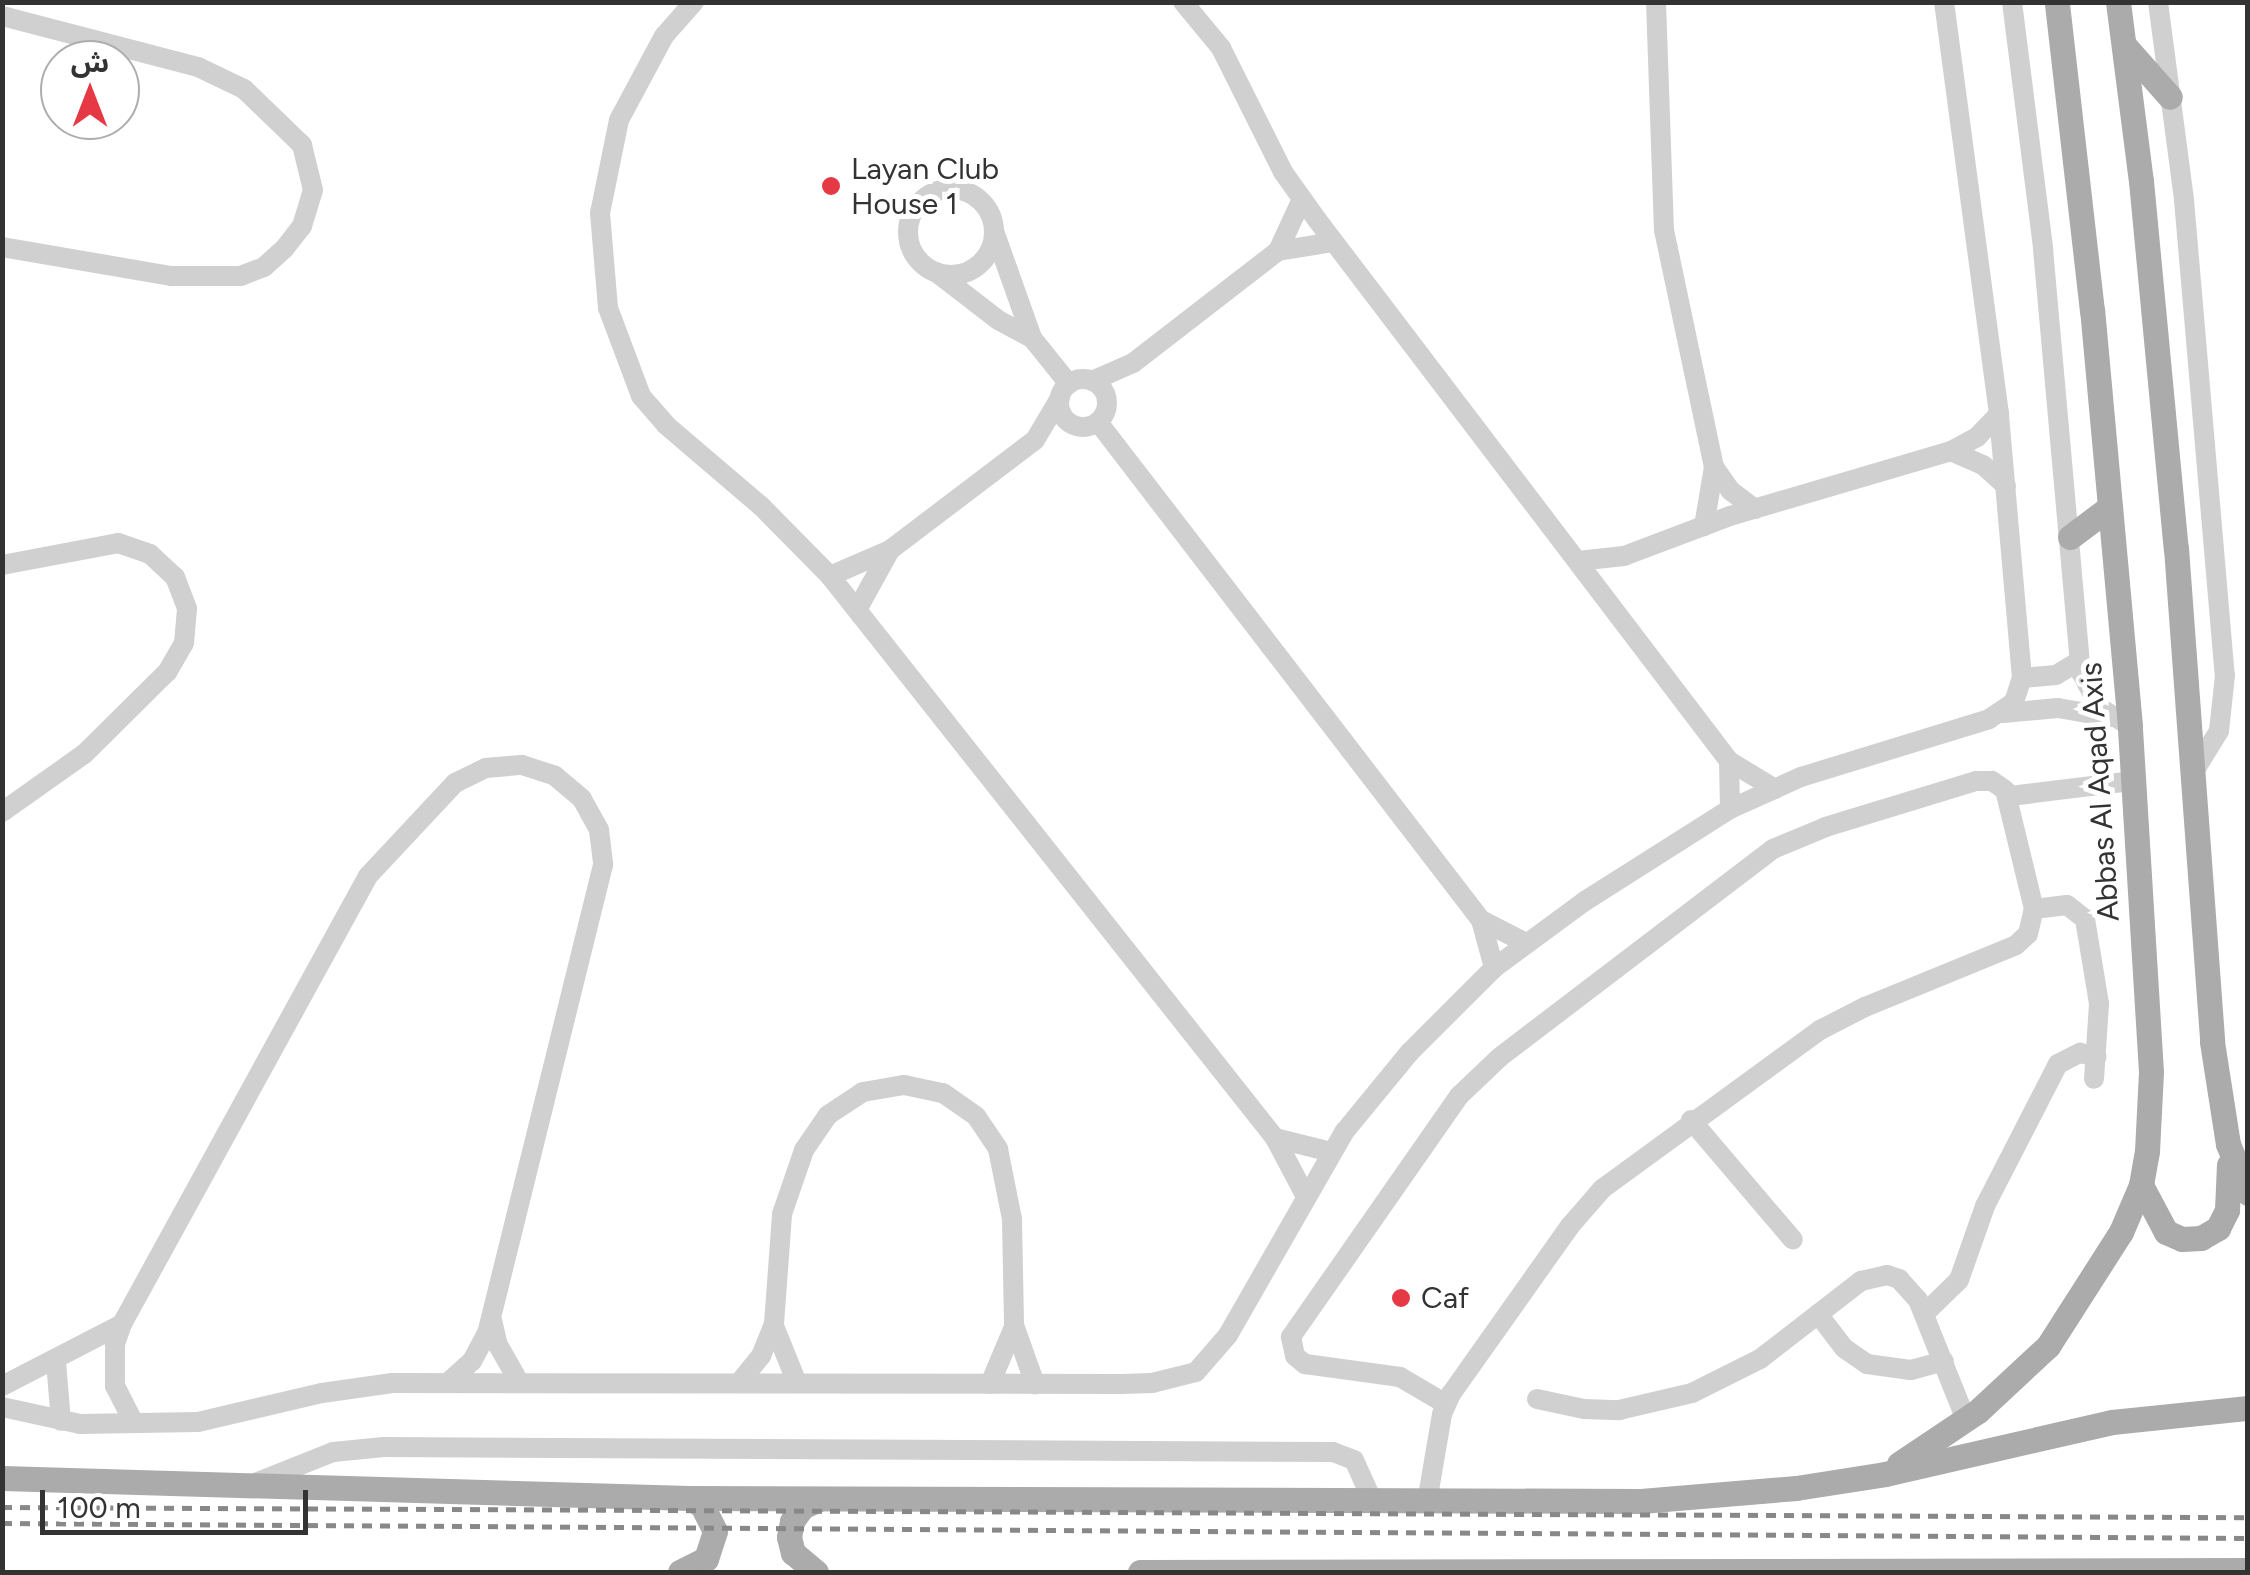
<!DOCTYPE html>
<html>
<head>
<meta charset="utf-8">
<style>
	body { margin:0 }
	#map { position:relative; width:2250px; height:1575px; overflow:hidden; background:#fff; font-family:Figtree,"Noto Sans Arabic",sans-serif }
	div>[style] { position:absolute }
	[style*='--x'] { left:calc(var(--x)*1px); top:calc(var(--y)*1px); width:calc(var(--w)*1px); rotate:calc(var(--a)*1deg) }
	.minor>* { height:20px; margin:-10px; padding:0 10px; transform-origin:10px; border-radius:10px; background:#d0d0d0 }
	.minor>.ring { margin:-10px; padding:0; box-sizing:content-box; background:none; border:20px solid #d0d0d0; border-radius:50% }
	.major>* { height:25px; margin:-12.5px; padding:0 12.5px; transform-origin:12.5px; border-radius:12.5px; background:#ababab }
	.rail>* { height:5px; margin-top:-2.5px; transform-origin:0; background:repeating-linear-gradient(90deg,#888 0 10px,transparent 0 18px) }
	.dots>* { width:28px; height:28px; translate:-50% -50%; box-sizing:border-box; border:5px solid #fff; border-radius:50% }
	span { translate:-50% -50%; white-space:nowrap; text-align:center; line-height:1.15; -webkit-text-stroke:10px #fff; paint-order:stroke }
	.poi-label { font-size:30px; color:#333 }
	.left { translate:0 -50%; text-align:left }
	.street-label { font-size:30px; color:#333 }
	.frame { position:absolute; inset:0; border:5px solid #333; pointer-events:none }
	.north { position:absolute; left:40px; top:40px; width:100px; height:100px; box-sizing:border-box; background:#fff; border:2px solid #adadad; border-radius:50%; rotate:0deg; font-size:28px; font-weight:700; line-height:40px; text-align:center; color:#333 }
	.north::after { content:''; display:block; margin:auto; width:35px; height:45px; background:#e63946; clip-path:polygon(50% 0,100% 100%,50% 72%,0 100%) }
	.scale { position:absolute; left:40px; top:1490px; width:268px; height:45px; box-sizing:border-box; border:5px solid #333; border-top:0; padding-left:12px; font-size:30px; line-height:35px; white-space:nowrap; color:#333; -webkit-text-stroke:8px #fff; paint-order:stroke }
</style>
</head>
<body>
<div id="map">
	<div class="minor">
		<i style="--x:694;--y:2;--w:45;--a:131.4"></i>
		<i style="--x:664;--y:36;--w:95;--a:118.2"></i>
		<i style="--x:619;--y:120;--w:95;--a:101.5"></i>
		<i style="--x:600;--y:213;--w:95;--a:85.2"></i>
		<i style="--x:608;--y:308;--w:94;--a:69.4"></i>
		<i style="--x:641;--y:396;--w:38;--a:49"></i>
		<i style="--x:666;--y:425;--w:125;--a:40.5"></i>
		<i style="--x:761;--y:506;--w:98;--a:45.4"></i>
		<i style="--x:830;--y:576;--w:717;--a:51.63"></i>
		<i style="--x:1275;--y:1138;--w:64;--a:62.2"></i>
		<i style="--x:1183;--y:2;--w:60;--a:50.4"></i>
		<i style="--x:1221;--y:48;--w:139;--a:63.4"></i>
		<i style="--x:1283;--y:172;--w:60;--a:54.5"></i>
		<i style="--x:1318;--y:221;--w:679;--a:52.72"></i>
		<i style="--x:1729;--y:761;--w:54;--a:31.3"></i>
		<i style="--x:1656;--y:2;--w:228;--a:88"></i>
		<i style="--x:1664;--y:230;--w:242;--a:78.1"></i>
		<i style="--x:1714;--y:467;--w:60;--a:99.6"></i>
		<i style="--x:2012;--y:2;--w:249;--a:82.8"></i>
		<i style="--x:2043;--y:249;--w:425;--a:84.9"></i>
		<i style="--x:2081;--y:672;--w:41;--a:62.2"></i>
		<i style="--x:2100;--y:708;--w:35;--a:31"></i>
		<i style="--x:2158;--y:2;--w:200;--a:82.5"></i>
		<i style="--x:2184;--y:200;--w:477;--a:85.1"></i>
		<i style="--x:2225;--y:675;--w:56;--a:96.1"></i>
		<i style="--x:2219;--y:731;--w:49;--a:121.8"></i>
		<i style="--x:2;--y:16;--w:203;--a:14.6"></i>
		<i style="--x:198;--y:67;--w:51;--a:25.6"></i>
		<i style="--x:244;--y:89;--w:81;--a:44"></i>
		<i style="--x:302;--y:145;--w:46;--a:76.3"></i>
		<i style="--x:313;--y:190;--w:38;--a:107"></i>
		<i style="--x:302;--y:226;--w:28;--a:128"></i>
		<i style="--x:285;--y:248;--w:28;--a:138"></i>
		<i style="--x:264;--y:267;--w:25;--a:159"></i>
		<i style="--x:241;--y:276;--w:70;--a:180"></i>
		<i style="--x:171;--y:276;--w:171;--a:-170.3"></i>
		<i class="ring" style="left:908px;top:189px;width:66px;height:66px"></i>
		<i style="--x:994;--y:231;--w:114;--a:70.4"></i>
		<i style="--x:1278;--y:251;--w:56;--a:-9.3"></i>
		<i style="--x:936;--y:272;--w:78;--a:37.7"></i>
		<i style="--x:998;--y:320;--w:38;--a:28"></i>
		<i style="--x:1032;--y:338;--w:59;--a:51.2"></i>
		<i class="ring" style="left:1059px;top:379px;width:28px;height:28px"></i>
		<i style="--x:1092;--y:381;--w:45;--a:-23.7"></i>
		<i style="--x:1133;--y:363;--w:183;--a:-37.7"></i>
		<i style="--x:1278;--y:251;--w:57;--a:-65.2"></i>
		<i style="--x:1098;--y:422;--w:628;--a:52.44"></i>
		<i style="--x:1481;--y:920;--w:50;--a:74.8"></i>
		<i style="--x:1951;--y:451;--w:35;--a:24"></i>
		<i style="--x:1983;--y:465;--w:31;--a:42"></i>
		<i style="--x:1714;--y:467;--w:29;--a:55"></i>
		<i style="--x:1731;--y:491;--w:30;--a:37"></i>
		<i style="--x:1578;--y:561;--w:46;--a:-6.2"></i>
		<i style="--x:1624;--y:556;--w:113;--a:-20.7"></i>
		<i style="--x:1730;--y:516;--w:230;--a:-16.4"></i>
		<i style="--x:1951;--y:451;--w:30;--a:-28"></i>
		<i style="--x:1977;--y:437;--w:32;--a:-46"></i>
		<i style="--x:2;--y:565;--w:118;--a:-10.7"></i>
		<i style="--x:118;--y:543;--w:34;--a:19"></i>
		<i style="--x:150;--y:554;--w:34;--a:43"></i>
		<i style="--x:175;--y:577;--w:34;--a:69"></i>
		<i style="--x:187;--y:609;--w:34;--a:95"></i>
		<i style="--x:184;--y:643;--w:34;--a:120"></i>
		<i style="--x:167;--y:672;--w:117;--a:135.3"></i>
		<i style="--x:84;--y:754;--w:100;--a:144.7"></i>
		<i style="--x:830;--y:576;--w:65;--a:-23.4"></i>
		<i style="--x:890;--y:550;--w:182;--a:-37.2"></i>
		<i style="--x:1035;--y:440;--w:49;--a:-59.2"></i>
		<i style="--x:857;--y:610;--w:68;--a:-61.2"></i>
		<i style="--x:2022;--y:678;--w:34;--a:-5"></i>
		<i style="--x:2056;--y:675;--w:27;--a:-31"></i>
		<i style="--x:2003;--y:713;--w:55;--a:-5.2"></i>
		<i style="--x:2058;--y:708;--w:53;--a:9.8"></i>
		<i style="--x:1729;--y:761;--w:48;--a:88.8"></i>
		<i style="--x:2010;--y:796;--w:124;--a:-7"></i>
		<i style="--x:2034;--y:909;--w:33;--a:-7"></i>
		<i style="--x:2067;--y:905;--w:23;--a:38"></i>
		<i style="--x:2085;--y:919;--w:86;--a:80.6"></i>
		<i style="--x:2099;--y:1004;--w:75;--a:93.8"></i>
		<i style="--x:1481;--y:920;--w:51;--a:27.1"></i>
		<i style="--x:1691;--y:1120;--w:157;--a:49.6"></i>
		<i style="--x:1275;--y:1138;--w:58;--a:14"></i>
		<i style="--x:1925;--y:1313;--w:47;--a:-44.1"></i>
		<i style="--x:1959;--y:1280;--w:78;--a:-70.6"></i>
		<i style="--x:1985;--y:1206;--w:160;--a:-62.8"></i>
		<i style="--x:2058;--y:1064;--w:25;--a:-27"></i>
		<i style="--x:2080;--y:1053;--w:17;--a:13"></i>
		<i style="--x:1818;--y:1314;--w:43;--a:52.6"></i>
		<i style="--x:1844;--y:1348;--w:28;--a:35"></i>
		<i style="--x:1867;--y:1364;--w:44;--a:7.8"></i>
		<i style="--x:1911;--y:1370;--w:34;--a:-15"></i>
		<i style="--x:492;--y:1320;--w:26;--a:77"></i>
		<i style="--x:498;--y:1345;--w:43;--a:60.4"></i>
		<i style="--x:774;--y:1326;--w:61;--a:68"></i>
		<i style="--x:56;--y:1362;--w:59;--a:85.2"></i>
		<i style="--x:739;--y:1383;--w:35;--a:-51"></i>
		<i style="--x:761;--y:1356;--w:35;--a:-68"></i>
		<i style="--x:774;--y:1324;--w:110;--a:-85.8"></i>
		<i style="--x:782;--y:1214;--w:68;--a:-71"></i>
		<i style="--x:804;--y:1150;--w:42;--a:-55.6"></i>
		<i style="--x:828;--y:1115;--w:42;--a:-33.3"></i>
		<i style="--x:863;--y:1092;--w:42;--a:-9.7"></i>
		<i style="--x:904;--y:1085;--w:40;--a:12"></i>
		<i style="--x:943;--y:1093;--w:40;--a:34.9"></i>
		<i style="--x:976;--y:1116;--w:40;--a:56"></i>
		<i style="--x:998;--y:1149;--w:71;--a:78.7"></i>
		<i style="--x:1012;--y:1219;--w:106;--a:88.9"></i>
		<i style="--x:1014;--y:1325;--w:63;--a:70.4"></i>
		<i style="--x:990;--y:1384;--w:62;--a:-67.2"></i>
		<i style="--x:2;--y:1386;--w:135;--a:-27.3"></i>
		<i style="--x:1537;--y:1399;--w:48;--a:12"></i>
		<i style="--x:1584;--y:1409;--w:35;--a:2"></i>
		<i style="--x:1619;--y:1410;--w:75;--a:-13.1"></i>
		<i style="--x:1692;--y:1393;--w:76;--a:-26.6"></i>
		<i style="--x:1760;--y:1359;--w:128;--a:-37.7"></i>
		<i style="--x:1861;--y:1281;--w:27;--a:-13"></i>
		<i style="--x:1887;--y:1275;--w:13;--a:18"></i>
		<i style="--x:1899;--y:1279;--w:28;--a:48"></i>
		<i style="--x:1918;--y:1300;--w:129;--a:68.2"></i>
		<i style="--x:2;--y:1407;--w:80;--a:12.3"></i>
		<i style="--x:80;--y:1424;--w:118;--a:-1"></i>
		<i style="--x:198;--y:1422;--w:127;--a:-13.2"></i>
		<i style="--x:322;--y:1393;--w:71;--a:-8.1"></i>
		<i style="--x:392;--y:1383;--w:730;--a:0.08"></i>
		<i style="--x:1122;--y:1384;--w:30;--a:-2"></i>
		<i style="--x:1152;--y:1383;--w:45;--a:-14"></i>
		<i style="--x:1196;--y:1372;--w:49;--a:-49.1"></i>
		<i style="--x:1228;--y:1335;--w:235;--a:-60.2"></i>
		<i style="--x:1345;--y:1131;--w:102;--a:-50.6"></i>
		<i style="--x:1410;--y:1052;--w:119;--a:-45"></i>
		<i style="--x:1494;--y:968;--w:113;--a:-36.4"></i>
		<i style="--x:1585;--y:901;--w:172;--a:-32.4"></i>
		<i style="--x:1730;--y:809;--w:78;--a:-24.3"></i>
		<i style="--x:1801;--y:777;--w:197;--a:-17.1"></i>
		<i style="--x:1989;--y:719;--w:30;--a:-34"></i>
		<i style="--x:2014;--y:702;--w:25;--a:-72"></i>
		<i style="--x:2022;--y:678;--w:265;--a:-95"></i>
		<i style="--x:1999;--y:414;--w:416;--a:-97.6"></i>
		<i style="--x:134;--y:1423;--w:42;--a:-117.2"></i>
		<i style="--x:115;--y:1386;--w:42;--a:-90"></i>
		<i style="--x:115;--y:1344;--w:21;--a:-71"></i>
		<i style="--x:122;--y:1324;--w:511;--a:-61.23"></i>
		<i style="--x:368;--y:876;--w:127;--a:-46.9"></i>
		<i style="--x:455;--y:783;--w:34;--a:-26"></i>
		<i style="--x:486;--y:768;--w:36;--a:-5"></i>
		<i style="--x:522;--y:765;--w:35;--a:18"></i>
		<i style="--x:555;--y:776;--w:35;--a:40"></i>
		<i style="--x:582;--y:799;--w:35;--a:61"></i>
		<i style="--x:599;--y:830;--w:35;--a:83"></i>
		<i style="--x:603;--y:865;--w:482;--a:103.9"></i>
		<i style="--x:487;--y:1333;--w:32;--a:118"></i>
		<i style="--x:472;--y:1361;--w:31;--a:138"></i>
		<i style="--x:255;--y:1483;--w:84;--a:-21.7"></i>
		<i style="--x:333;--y:1452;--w:51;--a:-5.6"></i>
		<i style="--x:384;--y:1447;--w:949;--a:0.3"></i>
		<i style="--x:1333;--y:1452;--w:22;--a:21"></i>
		<i style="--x:1354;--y:1460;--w:46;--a:65.7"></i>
		<i style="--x:1427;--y:1502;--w:89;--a:-80.3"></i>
		<i style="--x:1442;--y:1414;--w:22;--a:-66"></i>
		<i style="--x:1451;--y:1394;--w:206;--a:-54.7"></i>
		<i style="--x:1570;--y:1226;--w:49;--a:-49.1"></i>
		<i style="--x:1602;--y:1189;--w:270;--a:-36.1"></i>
		<i style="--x:1820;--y:1030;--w:51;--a:-27.1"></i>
		<i style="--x:1865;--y:1007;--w:163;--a:-22.3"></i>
		<i style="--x:2016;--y:945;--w:16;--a:-43"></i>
		<i style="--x:2028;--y:934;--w:26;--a:-77"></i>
		<i style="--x:2034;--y:909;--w:122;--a:-103.7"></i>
		<i style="--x:2005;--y:790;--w:16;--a:-145"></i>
		<i style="--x:1992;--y:781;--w:16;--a:180"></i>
		<i style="--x:1976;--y:781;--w:157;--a:163"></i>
		<i style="--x:1826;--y:827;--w:57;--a:157.5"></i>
		<i style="--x:1773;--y:849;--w:343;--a:142.7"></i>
		<i style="--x:1500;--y:1057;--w:57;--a:136.4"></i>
		<i style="--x:1459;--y:1096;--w:294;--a:124.9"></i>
		<i style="--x:1291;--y:1337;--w:19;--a:78"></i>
		<i style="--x:1295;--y:1356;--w:13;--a:39"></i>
		<i style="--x:1305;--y:1364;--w:96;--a:7.8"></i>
		<i style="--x:1400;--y:1377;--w:53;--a:30.4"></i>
	</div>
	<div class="major">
		<i style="--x:2118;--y:2;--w:180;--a:82.7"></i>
		<i style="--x:2141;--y:181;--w:369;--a:84.6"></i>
		<i style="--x:2176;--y:548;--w:495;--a:85.8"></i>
		<i style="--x:2212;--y:1042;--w:103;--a:81.1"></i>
		<i style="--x:2228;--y:1144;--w:53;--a:67.8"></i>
		<i style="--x:2124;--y:45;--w:69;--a:48.5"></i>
		<i style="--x:2070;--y:537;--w:50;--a:-36.9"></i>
		<i style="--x:2141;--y:1185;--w:53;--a:62"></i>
		<i style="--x:2166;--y:1232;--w:17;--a:24"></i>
		<i style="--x:2182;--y:1239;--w:19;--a:-3"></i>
		<i style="--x:2201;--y:1238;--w:20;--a:-30"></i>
		<i style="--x:2218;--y:1228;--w:20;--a:-63"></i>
		<i style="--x:2227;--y:1210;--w:45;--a:-87.5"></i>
		<i style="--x:1899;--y:1464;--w:95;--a:-33.9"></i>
		<i style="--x:1978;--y:1411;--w:96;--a:-42.9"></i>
		<i style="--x:2048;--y:1346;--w:135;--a:-57.4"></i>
		<i style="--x:2121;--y:1232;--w:51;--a:-66.9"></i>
		<i style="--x:2141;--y:1185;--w:35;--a:-80"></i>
		<i style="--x:2147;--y:1151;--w:79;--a:-87.1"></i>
		<i style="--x:2151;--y:1072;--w:347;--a:-93.5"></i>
		<i style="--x:2130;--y:726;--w:417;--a:-95.2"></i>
		<i style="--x:2092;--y:311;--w:311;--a:-96.5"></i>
		<i style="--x:2;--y:1478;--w:687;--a:1.67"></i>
		<i style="--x:689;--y:1498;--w:952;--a:0.18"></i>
		<i style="--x:1641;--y:1501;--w:156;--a:-4.8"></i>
		<i style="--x:1796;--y:1488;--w:90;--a:-8.9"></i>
		<i style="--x:1885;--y:1474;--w:233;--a:-12.9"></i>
		<i style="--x:2112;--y:1422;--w:137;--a:-5.9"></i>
		<i style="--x:680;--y:1572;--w:29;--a:-27"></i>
		<i style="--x:706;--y:1559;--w:29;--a:-72"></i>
		<i style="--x:715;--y:1531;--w:29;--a:-117"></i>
		<i style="--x:702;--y:1505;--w:15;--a:-152"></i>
		<i style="--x:816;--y:1572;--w:30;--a:-140"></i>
		<i style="--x:793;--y:1553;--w:16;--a:-104"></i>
		<i style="--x:789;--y:1537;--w:16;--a:-79"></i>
		<i style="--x:792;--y:1521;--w:17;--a:-54"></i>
		<i style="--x:802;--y:1507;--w:17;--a:-25"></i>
		<i style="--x:1140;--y:1572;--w:1108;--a:-0.1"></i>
	</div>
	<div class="rail">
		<i style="--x:2;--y:1507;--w:2246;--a:0.26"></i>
		<i style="--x:2;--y:1523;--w:2246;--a:0.38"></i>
	</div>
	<div class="dots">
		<i style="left:831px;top:186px;background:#e63946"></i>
		<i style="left:1401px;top:1298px;background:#e63946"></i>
	</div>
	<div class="poi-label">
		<span class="left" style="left:851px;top:186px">Layan Club<br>House 1</span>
		<span class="left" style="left:1421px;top:1298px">Caf</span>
	</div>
	<div class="street-label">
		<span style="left:2100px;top:792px;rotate:-94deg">Abbas Al Aqad Axis</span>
	</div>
	<div class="frame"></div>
	<div class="north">ش</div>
	<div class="scale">100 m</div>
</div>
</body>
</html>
